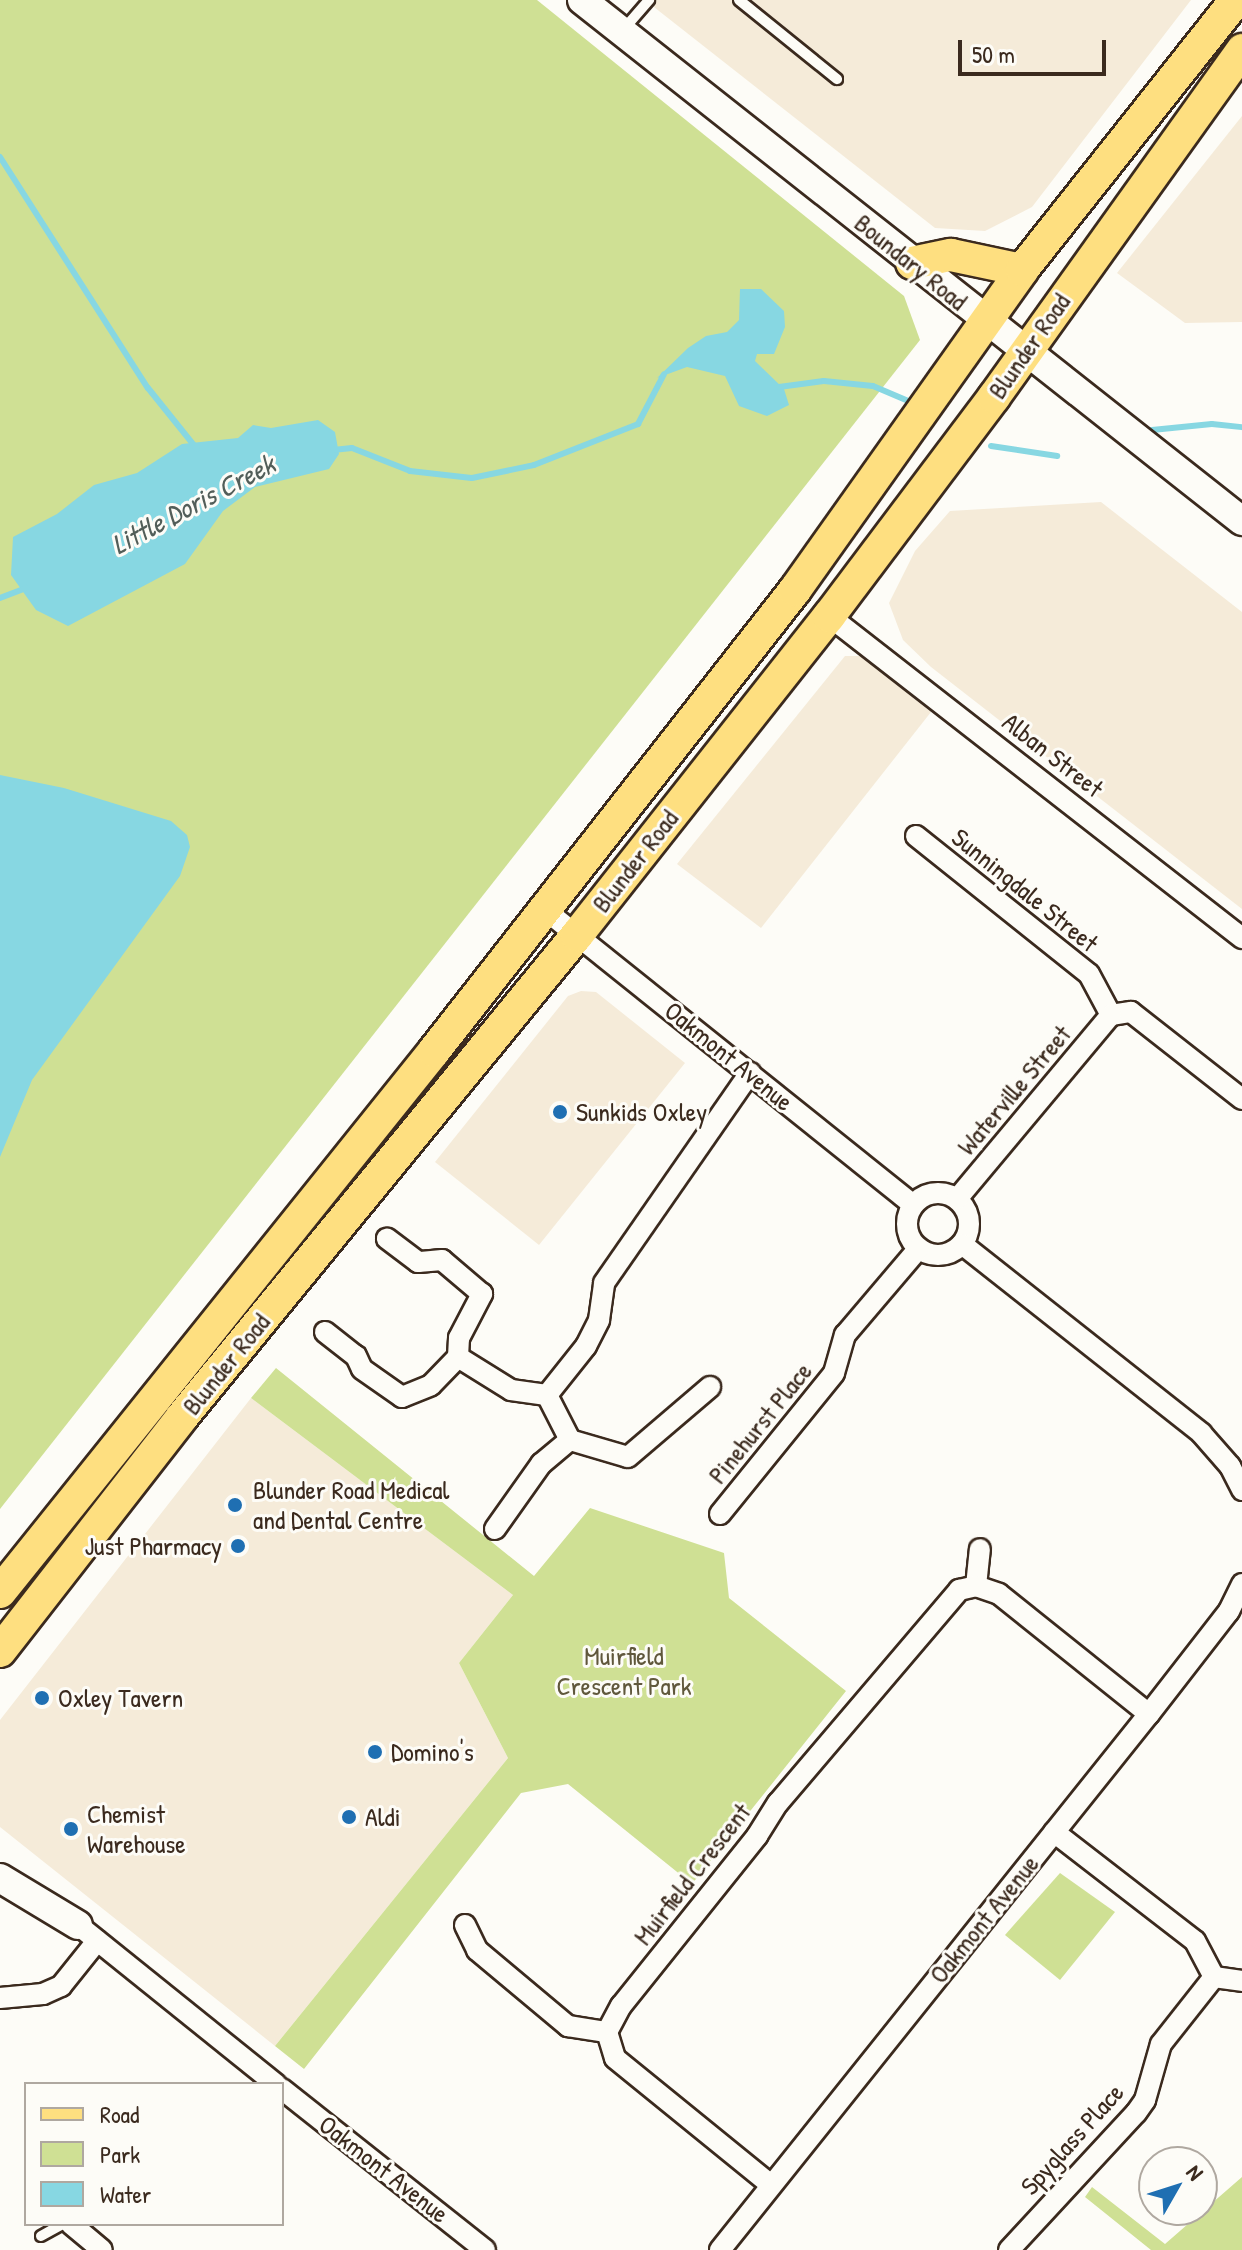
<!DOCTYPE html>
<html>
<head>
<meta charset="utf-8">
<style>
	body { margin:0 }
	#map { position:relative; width:1242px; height:2250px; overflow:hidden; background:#fdfcf7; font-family:"Patrick Hand",sans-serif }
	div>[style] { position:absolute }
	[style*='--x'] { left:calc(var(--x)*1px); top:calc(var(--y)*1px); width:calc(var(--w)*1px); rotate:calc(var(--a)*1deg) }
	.built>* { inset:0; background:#f5ebd9 }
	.green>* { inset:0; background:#cfe094 }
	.water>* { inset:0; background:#87d7e2 }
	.stream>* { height:6px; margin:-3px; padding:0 3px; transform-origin:3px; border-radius:3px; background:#87d7e2 }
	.roads { filter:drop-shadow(2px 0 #3b2a1e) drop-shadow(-2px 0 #3b2a1e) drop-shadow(0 2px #3b2a1e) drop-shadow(0 -2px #3b2a1e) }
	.lane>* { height:10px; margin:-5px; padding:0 5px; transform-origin:5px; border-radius:5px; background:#fdfcf7 }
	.street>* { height:20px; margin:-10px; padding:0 10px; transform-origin:10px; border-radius:10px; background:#fdfcf7 }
	.street>.ring { margin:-10px; padding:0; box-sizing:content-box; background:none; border:20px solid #fdfcf7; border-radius:50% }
	.secondary>* { height:28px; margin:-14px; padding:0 14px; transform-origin:14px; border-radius:14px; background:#fdfcf7 }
	.primary>* { height:32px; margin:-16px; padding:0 16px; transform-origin:16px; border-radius:16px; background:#fedf80 }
	.dots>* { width:22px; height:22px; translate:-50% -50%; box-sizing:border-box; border:4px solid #fdfcf7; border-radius:50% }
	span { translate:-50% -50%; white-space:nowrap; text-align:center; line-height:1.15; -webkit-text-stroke:6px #fdfcf7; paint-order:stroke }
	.street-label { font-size:26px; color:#3b2a1e }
	.poi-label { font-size:26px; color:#3b2a1e }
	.left { translate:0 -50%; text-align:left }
	.right { translate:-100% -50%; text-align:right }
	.park-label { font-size:26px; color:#60583c }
	.water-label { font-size:28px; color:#525e59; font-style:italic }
	.legend { position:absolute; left:24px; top:2082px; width:260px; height:144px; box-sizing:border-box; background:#fdfcf7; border:2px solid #afa8a0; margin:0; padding:10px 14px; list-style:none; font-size:24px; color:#3b2a1e }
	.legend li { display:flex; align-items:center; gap:16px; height:40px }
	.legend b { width:40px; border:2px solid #afa8a0 }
	.north { position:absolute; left:1138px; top:2146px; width:80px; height:80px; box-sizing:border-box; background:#fdfcf7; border:2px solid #afa8a0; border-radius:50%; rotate:51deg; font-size:22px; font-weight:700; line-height:32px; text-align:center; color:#3b2a1e }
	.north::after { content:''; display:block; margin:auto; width:28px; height:36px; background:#1f6fb2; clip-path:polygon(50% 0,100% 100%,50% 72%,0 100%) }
	.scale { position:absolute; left:958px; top:40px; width:148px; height:36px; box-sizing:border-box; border:4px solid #3b2a1e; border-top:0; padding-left:10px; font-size:24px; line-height:28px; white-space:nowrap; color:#3b2a1e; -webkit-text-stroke:6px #fdfcf7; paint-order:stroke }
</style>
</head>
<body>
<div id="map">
	<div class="built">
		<i style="clip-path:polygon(645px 0,1191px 0,1032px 207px,985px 231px,935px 228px)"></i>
		<i style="clip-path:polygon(1242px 116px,1242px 322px,1185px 323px,1117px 273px)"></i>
		<i style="clip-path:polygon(1101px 502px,1242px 612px,1242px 909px,931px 667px,903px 640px,889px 603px,915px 551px,950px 511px)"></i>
		<i style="clip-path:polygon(845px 656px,861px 656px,931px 712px,761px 928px,677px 864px)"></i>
		<i style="clip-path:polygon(581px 991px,596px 992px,685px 1063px,539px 1245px,435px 1162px,568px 996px)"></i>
		<i style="clip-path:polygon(251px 1398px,513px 1595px,459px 1663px,508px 1758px,275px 2046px,0 1827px,0 1720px)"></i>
	</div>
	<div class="green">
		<i style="clip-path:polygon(0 0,537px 0,904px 296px,920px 340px,0 1509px)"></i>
		<i style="clip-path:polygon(276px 1368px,534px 1576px,590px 1508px,724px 1553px,729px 1598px,846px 1691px,692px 1884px,568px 1784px,521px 1793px,304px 2069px,275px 2046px,508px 1758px,459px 1663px,513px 1595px,251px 1398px)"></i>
		<i style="clip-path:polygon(1060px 1873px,1115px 1912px,1060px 1980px,1005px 1935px)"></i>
		<i style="clip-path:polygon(1242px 2177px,1242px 2250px,1151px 2250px,1085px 2197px,1092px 2187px,1165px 2244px)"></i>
	</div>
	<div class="water">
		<i style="clip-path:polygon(740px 289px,761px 289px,784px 311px,785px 327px,774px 354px,757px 354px,755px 361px,784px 389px,789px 405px,767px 416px,739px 406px,725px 376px,687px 367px,657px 378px,688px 348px,706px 336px,727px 332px,739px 320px)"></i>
		<i style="clip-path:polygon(318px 420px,335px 432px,339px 454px,329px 469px,255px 487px,223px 511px,185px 564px,68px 626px,36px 610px,11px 575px,13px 537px,57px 514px,94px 485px,137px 473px,182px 444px,238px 438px,253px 425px,271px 428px)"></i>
		<i style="clip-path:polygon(0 775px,64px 788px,171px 821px,187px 835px,190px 847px,180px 876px,32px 1080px,0 1157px)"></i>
	</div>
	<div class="stream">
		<i style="--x:0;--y:157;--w:274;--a:57.4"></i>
		<i style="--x:148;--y:388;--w:78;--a:51.2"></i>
		<i style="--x:779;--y:387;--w:45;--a:-7.6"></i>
		<i style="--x:824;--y:381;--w:49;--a:5.8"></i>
		<i style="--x:873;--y:386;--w:39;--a:23"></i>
		<i style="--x:1152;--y:430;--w:60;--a:-5.7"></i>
		<i style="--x:1212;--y:424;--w:30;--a:6"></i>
		<i style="--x:991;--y:446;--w:67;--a:8.6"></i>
		<i style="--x:333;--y:450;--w:19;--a:-6"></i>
		<i style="--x:352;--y:448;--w:62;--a:21.6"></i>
		<i style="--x:410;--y:471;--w:62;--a:6.4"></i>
		<i style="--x:472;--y:478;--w:63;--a:-11.8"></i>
		<i style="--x:534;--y:465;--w:112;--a:-21.5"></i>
		<i style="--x:638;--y:424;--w:56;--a:-62.5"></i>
		<i style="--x:0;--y:598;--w:28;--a:-21"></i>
	</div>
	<div class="roads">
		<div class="lane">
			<i style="--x:739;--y:0;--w:126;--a:38.9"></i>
			<i style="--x:623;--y:30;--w:40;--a:-49"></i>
			<i style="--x:41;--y:2236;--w:25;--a:-29"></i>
		</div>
		<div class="street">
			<i style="--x:829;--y:616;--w:524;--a:37.94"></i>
			<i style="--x:916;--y:836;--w:221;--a:38.6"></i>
			<i style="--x:1089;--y:974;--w:47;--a:61.8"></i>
			<i style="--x:544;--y:909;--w:473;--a:38.7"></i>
			<i style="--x:1111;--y:1015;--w:20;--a:-9"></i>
			<i style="--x:1131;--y:1012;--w:141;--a:38.1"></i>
			<i class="ring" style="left:907px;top:1193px;width:42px;height:42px"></i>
			<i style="--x:957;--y:1199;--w:240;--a:-50.1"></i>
			<i style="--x:962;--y:1244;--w:305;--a:38.3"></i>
			<i style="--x:1201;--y:1433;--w:44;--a:48.7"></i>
			<i style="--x:1230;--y:1466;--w:27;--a:63"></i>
			<i style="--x:325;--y:1332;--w:39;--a:38"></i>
			<i style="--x:356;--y:1356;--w:14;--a:65"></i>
			<i style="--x:362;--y:1369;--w:49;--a:35"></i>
			<i style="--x:402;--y:1397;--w:31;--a:-22"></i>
			<i style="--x:431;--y:1385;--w:39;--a:-46"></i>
			<i style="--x:458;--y:1357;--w:19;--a:-87"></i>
			<i style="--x:459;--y:1338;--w:50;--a:-62.4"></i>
			<i style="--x:482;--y:1294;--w:52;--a:-139.6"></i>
			<i style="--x:442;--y:1260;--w:24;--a:175"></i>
			<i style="--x:418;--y:1262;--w:39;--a:-143"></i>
			<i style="--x:458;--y:1357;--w:62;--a:31.9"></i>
			<i style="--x:511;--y:1390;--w:36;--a:8"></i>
			<i style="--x:547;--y:1395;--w:51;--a:62.9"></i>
			<i style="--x:547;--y:1395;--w:63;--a:-51.5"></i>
			<i style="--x:586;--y:1346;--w:29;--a:-63"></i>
			<i style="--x:599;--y:1320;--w:37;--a:-82"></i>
			<i style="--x:604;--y:1283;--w:256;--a:-55.2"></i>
			<i style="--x:720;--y:1514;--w:181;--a:-51"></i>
			<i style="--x:834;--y:1373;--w:40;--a:-74"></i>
			<i style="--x:845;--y:1335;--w:114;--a:-49.6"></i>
			<i style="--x:495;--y:1529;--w:80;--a:-54.7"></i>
			<i style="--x:541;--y:1464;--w:38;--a:-40"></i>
			<i style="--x:570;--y:1440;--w:60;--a:16.3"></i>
			<i style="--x:628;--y:1457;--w:108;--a:-40.5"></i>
			<i style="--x:976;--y:1586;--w:37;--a:-84"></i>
			<i style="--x:1054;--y:1832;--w:178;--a:37.7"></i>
			<i style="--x:1195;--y:1941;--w:41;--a:62.2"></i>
			<i style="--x:1214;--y:1977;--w:28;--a:8"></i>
			<i style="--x:78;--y:1925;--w:254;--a:38.8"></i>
			<i style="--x:465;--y:1925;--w:28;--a:64"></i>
			<i style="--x:477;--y:1950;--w:119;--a:39.9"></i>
			<i style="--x:568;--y:2026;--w:39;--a:9"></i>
			<i style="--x:0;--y:1998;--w:43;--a:-5.3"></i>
			<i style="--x:43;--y:1994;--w:20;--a:-24"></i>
			<i style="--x:61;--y:1986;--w:58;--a:-51.3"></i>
			<i style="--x:282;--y:2089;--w:259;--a:38.4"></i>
			<i style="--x:771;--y:2185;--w:201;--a:-140.9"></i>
			<i style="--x:615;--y:2058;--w:27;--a:-107"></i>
			<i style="--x:607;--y:2032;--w:30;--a:-62"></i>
			<i style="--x:621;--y:2006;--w:218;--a:-51.3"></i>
			<i style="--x:757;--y:1836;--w:39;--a:-58"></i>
			<i style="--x:778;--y:1803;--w:280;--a:-49.6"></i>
			<i style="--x:959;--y:1590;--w:17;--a:-13"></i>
			<i style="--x:976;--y:1586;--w:24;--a:19"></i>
			<i style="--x:999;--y:1594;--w:192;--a:38.7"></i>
			<i style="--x:71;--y:2224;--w:40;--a:40"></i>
			<i style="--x:720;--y:2250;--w:687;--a:-51.33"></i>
			<i style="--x:1149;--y:1714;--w:130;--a:-52.2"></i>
			<i style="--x:1229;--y:1611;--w:30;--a:-64"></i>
			<i style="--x:1009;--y:2250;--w:187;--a:-47.2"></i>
			<i style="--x:1136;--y:2113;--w:16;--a:-55"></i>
			<i style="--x:1145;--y:2100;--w:58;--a:-74.1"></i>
			<i style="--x:1161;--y:2044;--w:85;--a:-51.7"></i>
		</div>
		<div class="secondary">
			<i style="--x:582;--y:0;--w:841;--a:38.29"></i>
			<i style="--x:0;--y:1878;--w:91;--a:31.1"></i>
		</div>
		<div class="primary">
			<i style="--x:912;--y:263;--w:40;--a:-12"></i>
			<i style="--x:951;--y:255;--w:73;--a:11.9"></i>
			<i style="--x:0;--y:1592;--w:694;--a:-51.26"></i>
			<i style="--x:434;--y:1051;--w:586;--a:-51.94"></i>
			<i style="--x:795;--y:590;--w:392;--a:-54.6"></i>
			<i style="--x:1022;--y:270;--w:345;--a:-51.6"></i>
			<i style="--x:0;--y:1651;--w:296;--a:-52.1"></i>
			<i style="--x:182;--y:1417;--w:623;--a:-50.67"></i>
			<i style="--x:577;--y:935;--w:407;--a:-51.7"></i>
			<i style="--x:829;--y:616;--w:274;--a:-53"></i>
			<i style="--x:994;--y:397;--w:427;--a:-54.4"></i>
		</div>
	</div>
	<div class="dots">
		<i style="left:560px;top:1112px;background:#1f6fb2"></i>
		<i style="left:235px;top:1505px;background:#1f6fb2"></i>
		<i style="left:238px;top:1546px;background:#1f6fb2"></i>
		<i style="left:42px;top:1698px;background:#1f6fb2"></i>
		<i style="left:375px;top:1752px;background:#1f6fb2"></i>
		<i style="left:349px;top:1817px;background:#1f6fb2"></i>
		<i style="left:71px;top:1829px;background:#1f6fb2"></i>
	</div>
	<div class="street-label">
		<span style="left:911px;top:262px;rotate:39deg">Boundary Road</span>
		<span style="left:1029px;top:346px;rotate:-55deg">Blunder Road</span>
		<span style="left:1053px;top:755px;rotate:38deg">Alban Street</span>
		<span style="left:635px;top:861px;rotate:-52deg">Blunder Road</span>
		<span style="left:1025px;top:890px;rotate:39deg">Sunningdale Street</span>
		<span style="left:729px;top:1056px;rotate:39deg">Oakmont Avenue</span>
		<span style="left:1014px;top:1090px;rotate:-50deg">Waterville Street</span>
		<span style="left:226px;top:1364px;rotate:-51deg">Blunder Road</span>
		<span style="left:760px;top:1423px;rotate:-51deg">Pinehurst Place</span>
		<span style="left:692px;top:1874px;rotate:-52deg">Muirfield Crescent</span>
		<span style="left:984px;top:1919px;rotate:-51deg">Oakmont Avenue</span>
		<span style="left:1072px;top:2139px;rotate:-48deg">Spyglass Place</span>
		<span style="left:384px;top:2169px;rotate:38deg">Oakmont Avenue</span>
	</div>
	<div class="poi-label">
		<span class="left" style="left:576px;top:1112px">Sunkids Oxley</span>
		<span class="left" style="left:253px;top:1505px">Blunder Road Medical<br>and Dental Centre</span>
		<span class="right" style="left:222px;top:1546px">Just Pharmacy</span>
		<span class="left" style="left:58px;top:1698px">Oxley Tavern</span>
		<span class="left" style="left:391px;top:1752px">Domino's</span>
		<span class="left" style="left:87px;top:1829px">Chemist<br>Warehouse</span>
		<span class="left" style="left:365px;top:1817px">Aldi</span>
	</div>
	<div class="park-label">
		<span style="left:624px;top:1671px">Muirfield<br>Crescent Park</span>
	</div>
	<div class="water-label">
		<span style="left:193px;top:504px;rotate:-28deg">Little Doris Creek</span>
	</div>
	<ul class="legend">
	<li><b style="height:10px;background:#fedf80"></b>Road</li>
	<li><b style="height:22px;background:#cfe094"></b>Park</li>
	<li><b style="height:22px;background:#87d7e2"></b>Water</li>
	</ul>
	<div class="north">N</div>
	<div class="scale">50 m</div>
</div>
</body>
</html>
